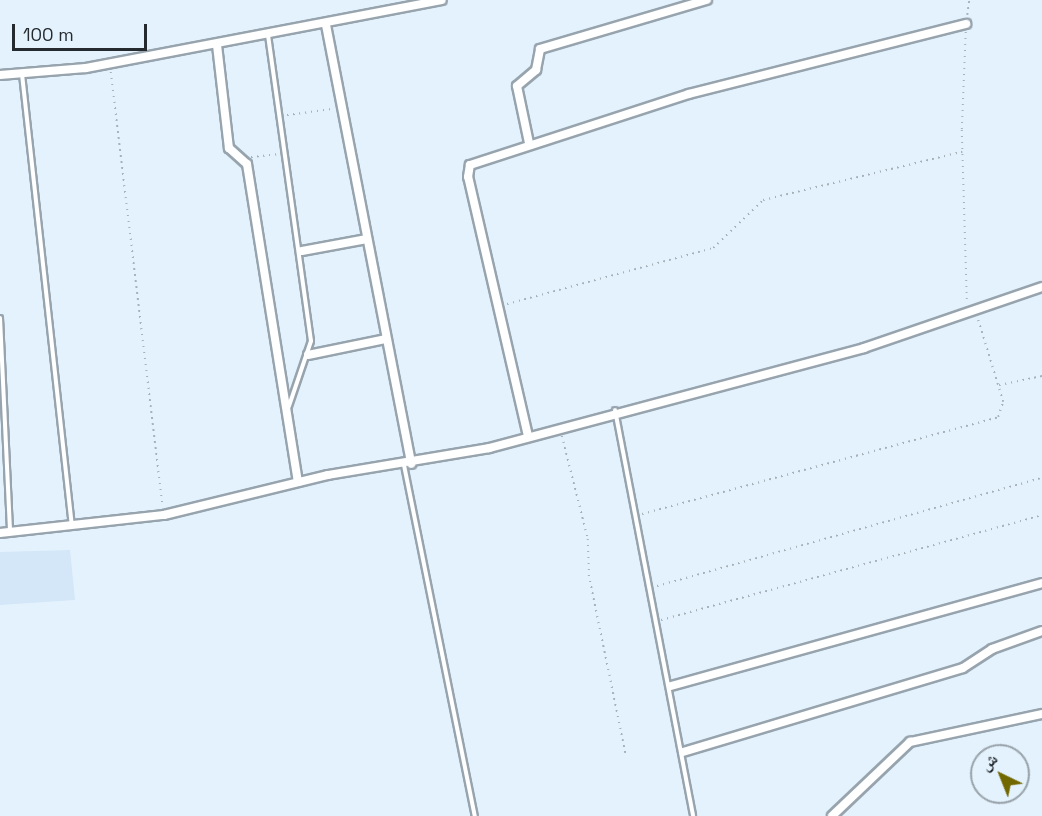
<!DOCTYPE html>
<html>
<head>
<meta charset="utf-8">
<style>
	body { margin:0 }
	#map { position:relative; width:1042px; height:816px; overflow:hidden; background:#e4f2fd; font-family:"Space Grotesk","Noto Naskh Arabic",sans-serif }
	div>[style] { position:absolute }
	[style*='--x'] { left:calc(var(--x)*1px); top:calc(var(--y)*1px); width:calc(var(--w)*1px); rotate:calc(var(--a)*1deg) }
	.built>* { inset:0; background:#d3e7f8 }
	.path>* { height:1.5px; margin-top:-0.75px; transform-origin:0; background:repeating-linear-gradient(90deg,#a6b1b9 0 1.5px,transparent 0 6px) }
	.roads { filter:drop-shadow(2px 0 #97a4ae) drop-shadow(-2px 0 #97a4ae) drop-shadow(0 2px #97a4ae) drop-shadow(0 -2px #97a4ae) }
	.service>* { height:4px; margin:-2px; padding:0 2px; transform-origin:2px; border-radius:2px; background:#fff }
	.minor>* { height:8px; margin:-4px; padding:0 4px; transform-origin:4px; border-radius:4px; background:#fff }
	span { translate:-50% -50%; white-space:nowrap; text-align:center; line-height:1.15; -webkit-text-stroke:4.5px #e4f2fd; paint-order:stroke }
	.north { position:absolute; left:970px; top:744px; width:60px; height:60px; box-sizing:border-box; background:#e4f2fd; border:2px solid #98a2aa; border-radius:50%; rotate:317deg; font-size:16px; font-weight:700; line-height:24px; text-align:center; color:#252a2e }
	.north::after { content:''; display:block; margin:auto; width:21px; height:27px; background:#726800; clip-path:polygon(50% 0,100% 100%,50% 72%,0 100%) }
	.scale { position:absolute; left:12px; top:24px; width:135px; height:27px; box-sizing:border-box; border:3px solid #252a2e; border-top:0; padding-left:8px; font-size:18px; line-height:21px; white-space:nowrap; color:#252a2e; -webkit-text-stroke:4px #e4f2fd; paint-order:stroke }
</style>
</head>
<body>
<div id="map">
	<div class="built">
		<i style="clip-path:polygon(70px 550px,75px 600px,0 605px,0 552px)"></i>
	</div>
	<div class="path">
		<i style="--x:967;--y:15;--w:15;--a:-82"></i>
		<i style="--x:966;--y:32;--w:98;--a:92.3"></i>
		<i style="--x:962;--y:130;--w:173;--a:88.3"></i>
		<i style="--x:111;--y:72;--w:436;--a:83.2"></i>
		<i style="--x:287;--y:115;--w:45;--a:-7.6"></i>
		<i style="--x:251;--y:157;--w:28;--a:-6"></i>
		<i style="--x:507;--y:304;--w:213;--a:-15.2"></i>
		<i style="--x:713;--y:248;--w:69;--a:-43.8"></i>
		<i style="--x:763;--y:200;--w:205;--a:-13.6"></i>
		<i style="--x:999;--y:385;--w:44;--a:-11.8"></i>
		<i style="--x:562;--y:436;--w:106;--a:75.8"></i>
		<i style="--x:588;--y:539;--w:36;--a:88"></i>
		<i style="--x:589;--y:575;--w:185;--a:78.4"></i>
		<i style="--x:642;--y:514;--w:369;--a:-15.2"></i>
		<i style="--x:998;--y:417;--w:16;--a:-72"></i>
		<i style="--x:1003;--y:402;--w:89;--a:-107"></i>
		<i style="--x:657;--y:586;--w:400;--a:-15.7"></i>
		<i style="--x:661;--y:620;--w:395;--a:-15.4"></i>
	</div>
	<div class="roads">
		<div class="service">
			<i style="--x:268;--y:35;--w:309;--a:82"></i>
			<i style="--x:311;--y:341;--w:69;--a:108.7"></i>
			<i style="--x:22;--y:74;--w:455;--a:83.7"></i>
			<i style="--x:0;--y:318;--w:214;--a:87.3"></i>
			<i style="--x:615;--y:410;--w:413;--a:79.1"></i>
			<i style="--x:404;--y:465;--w:358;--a:78.6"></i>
		</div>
		<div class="minor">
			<i style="--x:326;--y:25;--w:447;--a:79"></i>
			<i style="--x:217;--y:45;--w:104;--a:83.4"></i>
			<i style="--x:229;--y:148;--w:24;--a:42"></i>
			<i style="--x:247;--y:164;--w:322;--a:80.9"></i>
			<i style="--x:0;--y:75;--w:86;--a:-4.7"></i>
			<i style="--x:86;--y:68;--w:362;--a:-10.8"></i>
			<i style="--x:529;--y:143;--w:58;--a:-101.9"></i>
			<i style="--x:517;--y:86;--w:25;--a:-40"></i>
			<i style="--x:536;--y:70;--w:21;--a:-79"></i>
			<i style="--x:540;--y:49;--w:174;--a:-16.4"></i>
			<i style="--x:302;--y:251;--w:66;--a:-10.5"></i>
			<i style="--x:308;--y:355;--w:80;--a:-11.6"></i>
			<i style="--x:528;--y:436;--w:266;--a:-103"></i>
			<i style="--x:468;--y:177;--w:12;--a:-81"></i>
			<i style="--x:470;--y:165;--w:230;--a:-18"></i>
			<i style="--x:689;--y:94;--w:286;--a:-14.2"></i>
			<i style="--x:0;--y:533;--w:165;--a:-6.3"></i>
			<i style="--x:164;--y:515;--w:169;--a:-13.7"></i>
			<i style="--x:328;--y:475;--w:163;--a:-9.5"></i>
			<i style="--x:489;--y:448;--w:388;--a:-14.9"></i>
			<i style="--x:864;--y:348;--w:188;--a:-18.9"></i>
			<i style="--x:671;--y:686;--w:385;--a:-15.5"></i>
			<i style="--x:683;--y:752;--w:292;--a:-16.7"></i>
			<i style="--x:963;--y:668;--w:35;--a:-33"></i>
			<i style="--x:992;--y:649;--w:53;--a:-19.8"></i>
			<i style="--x:832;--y:816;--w:108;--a:-43.5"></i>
			<i style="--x:910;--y:742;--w:135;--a:-12"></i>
		</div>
	</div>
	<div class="north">ش</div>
	<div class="scale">100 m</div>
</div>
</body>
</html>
